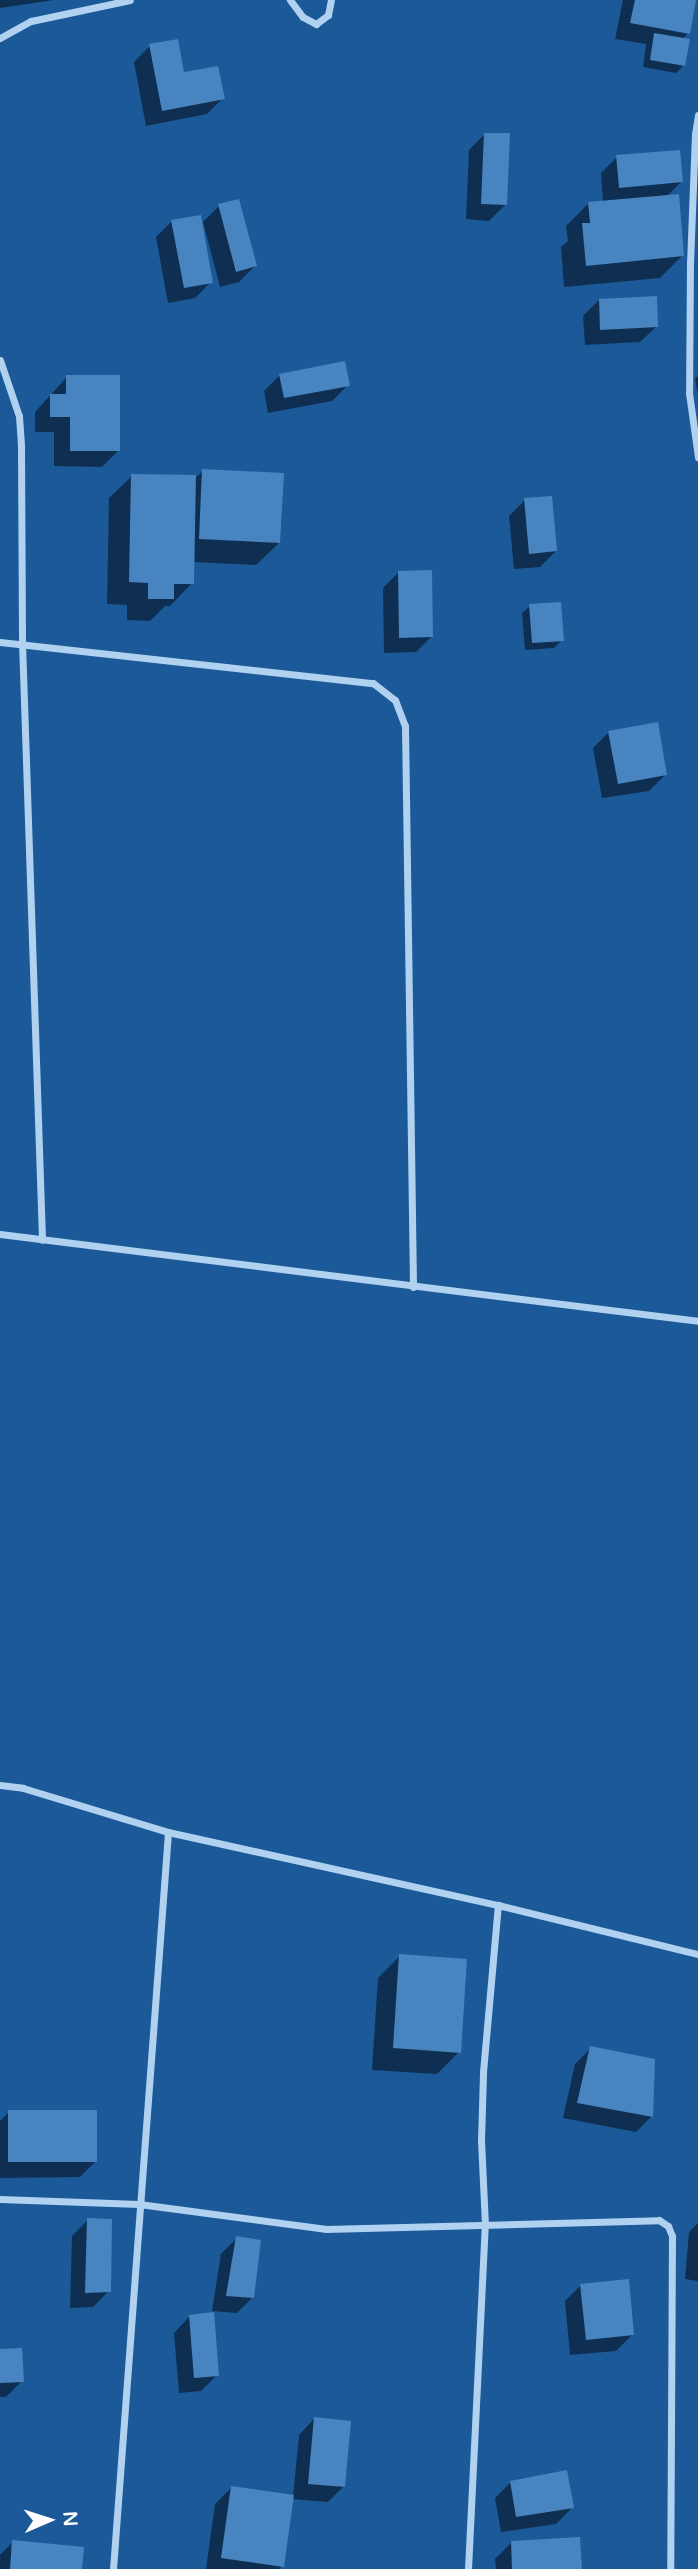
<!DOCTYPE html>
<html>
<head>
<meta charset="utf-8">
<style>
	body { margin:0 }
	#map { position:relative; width:698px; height:2569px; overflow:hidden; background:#1b5998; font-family:"Varela Round",sans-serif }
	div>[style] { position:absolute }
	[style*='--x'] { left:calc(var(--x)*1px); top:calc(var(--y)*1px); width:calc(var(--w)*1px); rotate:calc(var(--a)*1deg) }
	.shadow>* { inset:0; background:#0007 }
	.building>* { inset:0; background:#4884c0 }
	.minor>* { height:7px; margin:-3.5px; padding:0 3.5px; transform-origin:3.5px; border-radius:3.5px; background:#b0d1f0 }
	span { translate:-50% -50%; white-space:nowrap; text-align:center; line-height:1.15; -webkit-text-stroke:7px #1b5998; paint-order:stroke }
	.north { position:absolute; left:14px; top:2485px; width:70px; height:70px; -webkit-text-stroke:5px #1b5998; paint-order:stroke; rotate:87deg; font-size:19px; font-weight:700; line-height:28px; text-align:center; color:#fff }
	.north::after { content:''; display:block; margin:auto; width:24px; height:32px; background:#fff; clip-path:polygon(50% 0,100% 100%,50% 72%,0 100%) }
</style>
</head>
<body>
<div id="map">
	<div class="shadow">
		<i style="clip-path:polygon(0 0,54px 0,0 8px)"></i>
		<i style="clip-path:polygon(623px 0,694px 0,688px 33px,682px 40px,684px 65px,676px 73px,643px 67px,646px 44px,615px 39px)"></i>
		<i style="clip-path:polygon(150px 46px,183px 75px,223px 98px,207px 114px,146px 126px,134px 62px)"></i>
		<i style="clip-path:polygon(485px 134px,505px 205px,489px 221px,466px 219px,469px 150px)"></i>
		<i style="clip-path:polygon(617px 157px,681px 182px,667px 196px,682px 256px,660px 278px,564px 287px,561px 247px,568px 241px,566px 226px,588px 204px,603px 203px,601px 173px)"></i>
		<i style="clip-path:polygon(219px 206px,255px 266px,239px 282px,220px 287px,203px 222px)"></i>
		<i style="clip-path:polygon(172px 221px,211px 282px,195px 298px,168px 303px,156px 237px)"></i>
		<i style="clip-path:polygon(599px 300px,656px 327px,640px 342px,585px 345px,583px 316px)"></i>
		<i style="clip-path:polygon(280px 375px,348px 385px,332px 401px,268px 413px,264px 391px)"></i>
		<i style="clip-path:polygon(698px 376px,698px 395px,695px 379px)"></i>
		<i style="clip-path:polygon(67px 377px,118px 451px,102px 467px,54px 466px,54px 432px,35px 432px,35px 412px)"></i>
		<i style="clip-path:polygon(203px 471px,279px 543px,256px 565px,193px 562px,192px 583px,170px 606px,165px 606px,150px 621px,127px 620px,127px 605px,107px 604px,109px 498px,132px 476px,196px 477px)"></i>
		<i style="clip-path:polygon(525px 500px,556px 551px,540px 567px,514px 569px,509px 516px)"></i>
		<i style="clip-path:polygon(399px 572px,432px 636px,416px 652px,384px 653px,383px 588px)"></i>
		<i style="clip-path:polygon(530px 606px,562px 640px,554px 648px,525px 650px,522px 613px)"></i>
		<i style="clip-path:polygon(609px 732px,665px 775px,649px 791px,602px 798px,593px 748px)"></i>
		<i style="clip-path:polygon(400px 1956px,459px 2052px,437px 2074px,372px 2070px,378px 1978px)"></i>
		<i style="clip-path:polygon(591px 2048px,652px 2116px,636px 2132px,563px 2118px,575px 2064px)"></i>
		<i style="clip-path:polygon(9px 2112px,96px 2161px,80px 2177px,0 2178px,0 2121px)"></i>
		<i style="clip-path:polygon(88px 2220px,109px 2291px,93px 2307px,70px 2308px,72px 2236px)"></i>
		<i style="clip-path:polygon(698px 2223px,698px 2281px,685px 2279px,689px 2232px)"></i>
		<i style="clip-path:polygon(237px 2238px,253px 2297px,237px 2313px,212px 2311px,221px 2254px)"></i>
		<i style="clip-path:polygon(581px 2285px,632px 2335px,616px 2351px,570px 2355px,565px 2301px)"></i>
		<i style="clip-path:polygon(189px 2317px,217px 2375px,201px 2391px,179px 2393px,174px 2333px)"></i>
		<i style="clip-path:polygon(0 2351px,22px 2381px,6px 2397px,0 2397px)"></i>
		<i style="clip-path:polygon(314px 2419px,344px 2486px,328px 2502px,291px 2499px,282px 2566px,279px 2569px,206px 2569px,215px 2504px,231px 2488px,293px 2497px,299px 2435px)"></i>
		<i style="clip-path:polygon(511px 2482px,572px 2508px,556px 2524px,501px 2532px,495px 2498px)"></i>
		<i style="clip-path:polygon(13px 2542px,80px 2569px,0 2569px,0 2555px)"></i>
		<i style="clip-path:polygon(511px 2543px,580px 2569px,496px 2569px,495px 2559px)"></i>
	</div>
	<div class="building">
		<i style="clip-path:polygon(635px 0,696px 0,690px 34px,630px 23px)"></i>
		<i style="clip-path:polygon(654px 33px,690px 39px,685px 66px,650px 60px)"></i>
		<i style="clip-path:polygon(178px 39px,184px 72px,218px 66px,225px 99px,162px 111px,149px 44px)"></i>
		<i style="clip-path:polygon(484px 133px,510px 133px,507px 205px,481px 204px)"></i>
		<i style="clip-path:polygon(680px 150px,683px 182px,619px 188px,616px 155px)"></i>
		<i style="clip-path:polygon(679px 194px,684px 256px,586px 266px,582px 223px,590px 223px,588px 202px)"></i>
		<i style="clip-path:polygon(239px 199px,257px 266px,236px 272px,218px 204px)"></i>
		<i style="clip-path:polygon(201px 215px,213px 283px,184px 288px,171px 220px)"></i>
		<i style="clip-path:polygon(657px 296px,658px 327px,600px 330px,599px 299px)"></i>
		<i style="clip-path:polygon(345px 361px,350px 386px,284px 398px,279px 374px)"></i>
		<i style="clip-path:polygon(66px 375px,120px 375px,120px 451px,70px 451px,70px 417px,50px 417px,50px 394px,66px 394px)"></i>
		<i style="clip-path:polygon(202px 469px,284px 473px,280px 543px,199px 539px)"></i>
		<i style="clip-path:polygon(131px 474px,196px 475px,194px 584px,174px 584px,174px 599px,148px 599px,148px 583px,129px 582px)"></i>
		<i style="clip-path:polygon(552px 496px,557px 551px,529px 554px,524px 498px)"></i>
		<i style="clip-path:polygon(432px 570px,433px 637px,399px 638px,398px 571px)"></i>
		<i style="clip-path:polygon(561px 602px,564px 641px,532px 643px,529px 604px)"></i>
		<i style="clip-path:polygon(658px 722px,667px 775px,618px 784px,608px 731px)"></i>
		<i style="clip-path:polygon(399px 1954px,467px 1959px,461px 2053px,393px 2048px)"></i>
		<i style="clip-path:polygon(590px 2046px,655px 2059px,653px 2117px,577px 2103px)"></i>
		<i style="clip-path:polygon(8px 2110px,97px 2110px,97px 2162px,8px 2162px)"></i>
		<i style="clip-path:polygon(87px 2218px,112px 2219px,111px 2292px,85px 2293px)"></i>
		<i style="clip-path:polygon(236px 2236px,261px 2240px,254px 2298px,226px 2296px)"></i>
		<i style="clip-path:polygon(629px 2279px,634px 2335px,586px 2340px,580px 2284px)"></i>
		<i style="clip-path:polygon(214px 2312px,219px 2376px,194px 2378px,189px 2315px)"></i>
		<i style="clip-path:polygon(22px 2348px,24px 2382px,0 2383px,0 2349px)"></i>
		<i style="clip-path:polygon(314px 2417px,351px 2421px,345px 2487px,308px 2484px)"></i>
		<i style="clip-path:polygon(567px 2470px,574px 2508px,516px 2517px,510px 2481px)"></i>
		<i style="clip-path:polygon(231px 2486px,294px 2495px,284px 2567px,221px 2558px)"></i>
		<i style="clip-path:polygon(580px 2537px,582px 2569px,512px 2569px,511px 2541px)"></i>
		<i style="clip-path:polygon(12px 2540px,84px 2547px,82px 2569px,10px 2569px)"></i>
	</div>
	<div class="minor">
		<i style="--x:290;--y:0;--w:21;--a:53"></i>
		<i style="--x:303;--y:17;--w:15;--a:28"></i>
		<i style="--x:316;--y:24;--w:15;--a:-37"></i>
		<i style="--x:328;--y:15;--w:15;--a:-79"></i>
		<i style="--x:0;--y:38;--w:35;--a:-29"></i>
		<i style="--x:31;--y:21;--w:101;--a:-12"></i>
		<i style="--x:698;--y:115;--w:19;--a:99"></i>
		<i style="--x:695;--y:134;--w:128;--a:92.2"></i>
		<i style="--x:690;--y:262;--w:131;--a:90.4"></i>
		<i style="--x:689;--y:393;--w:65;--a:82"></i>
		<i style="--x:0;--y:360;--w:59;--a:71.3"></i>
		<i style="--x:19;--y:416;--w:30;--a:86"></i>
		<i style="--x:21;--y:446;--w:196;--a:89.7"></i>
		<i style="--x:22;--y:642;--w:598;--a:88.08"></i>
		<i style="--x:0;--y:642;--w:375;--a:6.3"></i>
		<i style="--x:373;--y:683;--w:28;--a:38"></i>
		<i style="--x:395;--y:700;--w:28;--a:69"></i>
		<i style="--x:405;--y:726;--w:561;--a:89.18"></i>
		<i style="--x:0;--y:1234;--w:703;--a:7.1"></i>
		<i style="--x:0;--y:1785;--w:23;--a:7"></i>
		<i style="--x:23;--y:1788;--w:152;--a:16.9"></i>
		<i style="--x:168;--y:1832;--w:338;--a:12.5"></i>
		<i style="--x:498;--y:1905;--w:206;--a:13.8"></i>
		<i style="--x:0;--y:2199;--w:139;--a:2.1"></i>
		<i style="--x:139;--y:2204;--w:189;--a:7.6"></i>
		<i style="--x:326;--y:2229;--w:333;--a:-1.5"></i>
		<i style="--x:659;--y:2220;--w:11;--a:34"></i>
		<i style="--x:668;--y:2226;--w:11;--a:68"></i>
		<i style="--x:672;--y:2236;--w:333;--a:90.3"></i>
		<i style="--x:113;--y:2569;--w:739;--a:-85.73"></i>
		<i style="--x:468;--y:2569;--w:344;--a:-87.2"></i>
		<i style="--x:485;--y:2225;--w:84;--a:-92.7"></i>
		<i style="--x:481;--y:2141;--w:69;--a:-88.3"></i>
		<i style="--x:483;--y:2072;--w:168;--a:-84.9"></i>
	</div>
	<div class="north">N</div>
</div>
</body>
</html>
